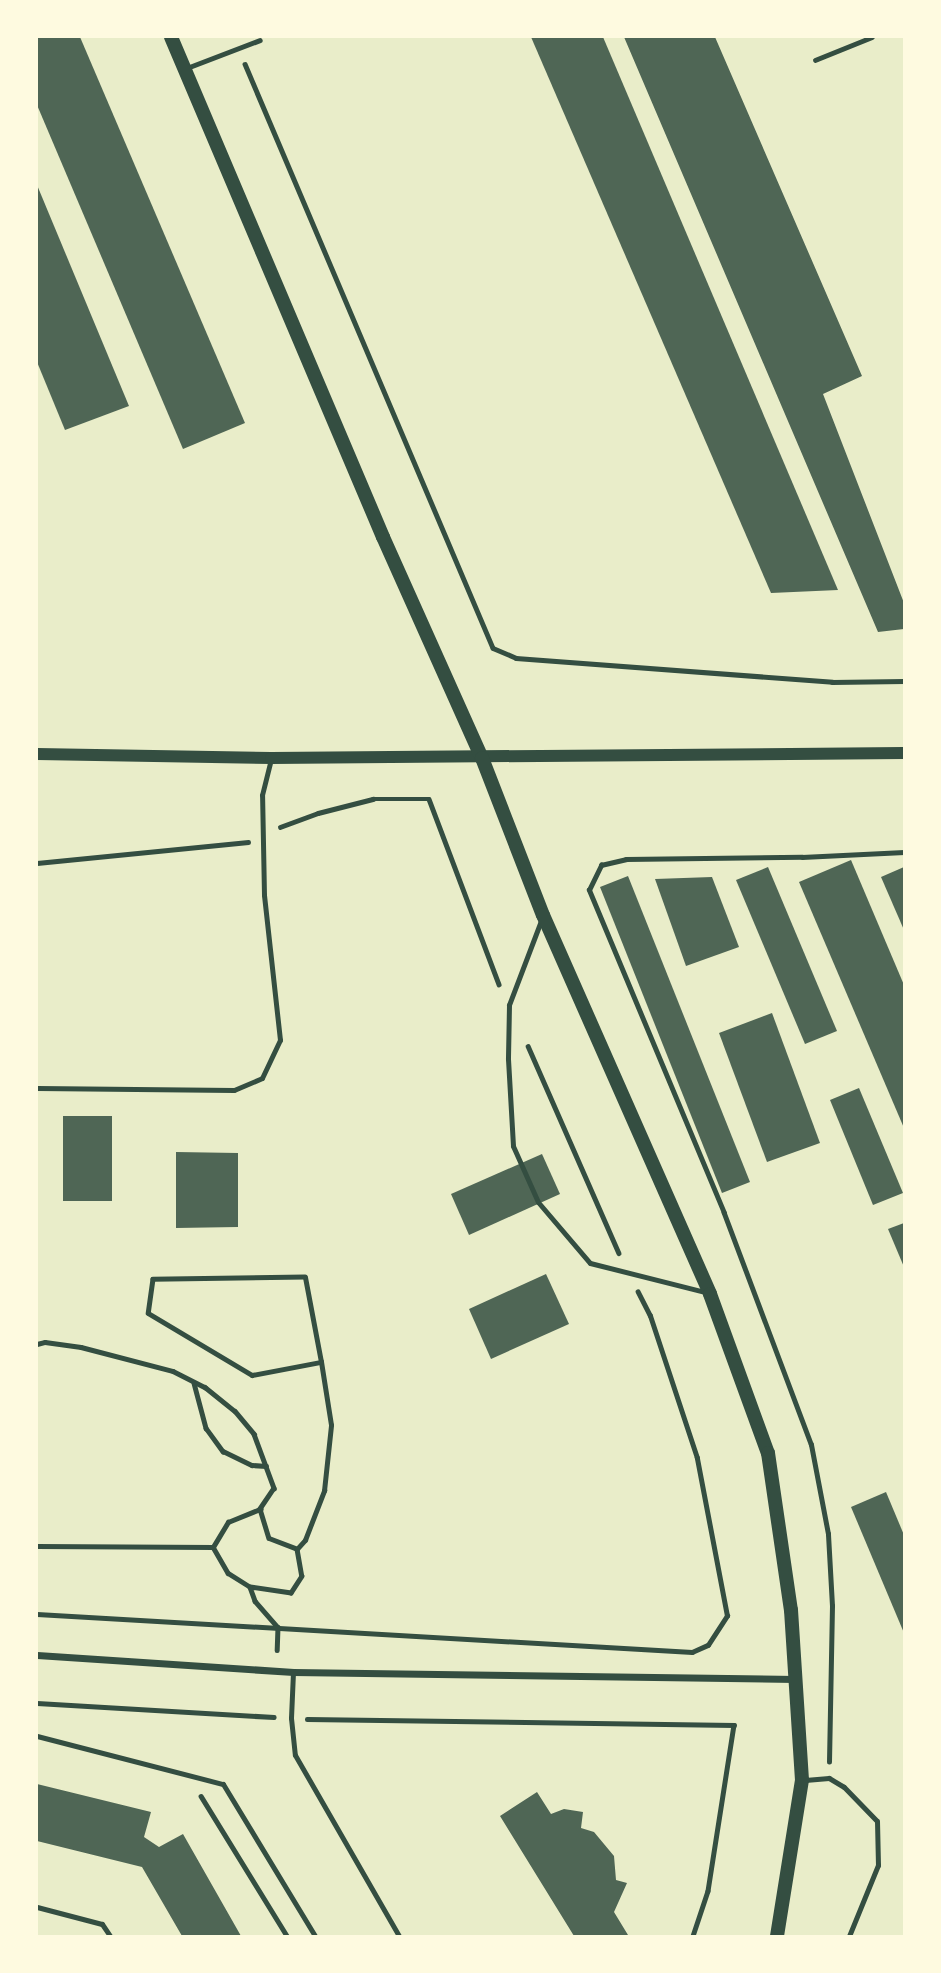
<!DOCTYPE html>
<html>
<head>
<meta charset="utf-8">
<style>
	body { margin:0 }
	#map { position:relative; width:941px; height:1973px; overflow:hidden; background:#e9edc9; font-family:Rubik,sans-serif }
	div>[style] { position:absolute }
	[style*='--x'] { left:calc(var(--x)*1px); top:calc(var(--y)*1px); width:calc(var(--w)*1px); rotate:calc(var(--a)*1deg) }
	.building>* { inset:0; background:#4f6655 }
	.path>* { height:4.5px; margin:-2.25px; padding:0 2.25px; transform-origin:2.25px; border-radius:2.25px; background:#344e41 }
	.service>* { height:5px; margin:-2.5px; padding:0 2.5px; transform-origin:2.5px; border-radius:2.5px; background:#344e41 }
	.minor>* { height:7px; margin:-3.5px; padding:0 3.5px; transform-origin:3.5px; border-radius:3.5px; background:#344e41 }
	.tertiary>* { height:12px; margin:-6px; padding:0 6px; transform-origin:6px; border-radius:6px; background:#344e41 }
	.secondary>* { height:14px; margin:-7px; padding:0 7px; transform-origin:7px; border-radius:7px; background:#344e41 }
	span { translate:-50% -50%; white-space:nowrap; text-align:center; line-height:1.15; -webkit-text-stroke:5px #fefae0; paint-order:stroke }
	.frame { position:absolute; inset:0; border:38px solid #fefae0; pointer-events:none }
</style>
</head>
<body>
<div id="map">
	<div class="building">
		<i style="clip-path:polygon(37px 37px,80px 37px,245px 423px,183px 449px,37px 105px)"></i>
		<i style="clip-path:polygon(531px 37px,603px 37px,838px 590px,771px 593px)"></i>
		<i style="clip-path:polygon(624px 37px,715px 37px,862px 376px,823px 394px,904px 603px,904px 629px,878px 632px)"></i>
		<i style="clip-path:polygon(37px 185px,129px 406px,65px 430px,37px 362px)"></i>
		<i style="clip-path:polygon(851px 860px,904px 985px,904px 1128px,799px 882px)"></i>
		<i style="clip-path:polygon(768px 867px,837px 1031px,805px 1044px,736px 880px)"></i>
		<i style="clip-path:polygon(904px 867px,904px 930px,881px 877px)"></i>
		<i style="clip-path:polygon(628px 876px,750px 1182px,722px 1193px,600px 887px)"></i>
		<i style="clip-path:polygon(712px 877px,739px 947px,686px 966px,655px 879px)"></i>
		<i style="clip-path:polygon(772px 1013px,820px 1143px,767px 1162px,719px 1033px)"></i>
		<i style="clip-path:polygon(859px 1088px,903px 1193px,873px 1205px,830px 1100px)"></i>
		<i style="clip-path:polygon(63px 1116px,112px 1116px,112px 1201px,63px 1201px)"></i>
		<i style="clip-path:polygon(176px 1152px,238px 1153px,238px 1227px,176px 1228px)"></i>
		<i style="clip-path:polygon(542px 1154px,560px 1194px,469px 1235px,451px 1194px)"></i>
		<i style="clip-path:polygon(904px 1223px,904px 1267px,888px 1229px)"></i>
		<i style="clip-path:polygon(546px 1274px,569px 1324px,491px 1359px,469px 1309px)"></i>
		<i style="clip-path:polygon(886px 1492px,904px 1535px,904px 1633px,851px 1507px)"></i>
		<i style="clip-path:polygon(37px 1784px,151px 1812px,144px 1837px,159px 1847px,183px 1834px,241px 1936px,182px 1936px,142px 1867px,37px 1841px)"></i>
		<i style="clip-path:polygon(537px 1792px,551px 1814px,564px 1809px,583px 1812px,581px 1828px,594px 1832px,614px 1856px,616px 1880px,627px 1883px,614px 1912px,628px 1935px,574px 1936px,500px 1816px)"></i>
	</div>
	<div class="path">
		<i style="--x:815;--y:60;--w:61;--a:-22"></i>
		<i style="--x:245;--y:64;--w:634;--a:66.99"></i>
		<i style="--x:493;--y:648;--w:25;--a:23"></i>
		<i style="--x:516;--y:658;--w:317;--a:4.3"></i>
		<i style="--x:832;--y:682;--w:72;--a:-0.8"></i>
		<i style="--x:280;--y:827;--w:40;--a:-20.2"></i>
		<i style="--x:318;--y:813;--w:57;--a:-14.3"></i>
		<i style="--x:373;--y:799;--w:56;--a:0"></i>
		<i style="--x:429;--y:799;--w:198;--a:69.3"></i>
		<i style="--x:37;--y:863;--w:212;--a:-5.7"></i>
		<i style="--x:528;--y:1046;--w:226;--a:66.3"></i>
		<i style="--x:37;--y:1344;--w:8;--a:-14"></i>
		<i style="--x:45;--y:1342;--w:36;--a:8"></i>
		<i style="--x:81;--y:1347;--w:95;--a:14.6"></i>
		<i style="--x:173;--y:1371;--w:36;--a:27"></i>
		<i style="--x:205;--y:1387;--w:38;--a:39"></i>
		<i style="--x:235;--y:1411;--w:30;--a:50"></i>
		<i style="--x:254;--y:1434;--w:58;--a:69.7"></i>
		<i style="--x:274;--y:1488;--w:25;--a:124"></i>
		<i style="--x:260;--y:1509;--w:30;--a:73"></i>
		<i style="--x:269;--y:1538;--w:30;--a:21"></i>
		<i style="--x:297;--y:1549;--w:27;--a:80"></i>
		<i style="--x:302;--y:1576;--w:20;--a:123"></i>
		<i style="--x:291;--y:1593;--w:41;--a:-171.7"></i>
		<i style="--x:194;--y:1383;--w:47;--a:75.1"></i>
		<i style="--x:206;--y:1428;--w:29;--a:54"></i>
		<i style="--x:223;--y:1451;--w:32;--a:26"></i>
		<i style="--x:252;--y:1465;--w:14;--a:4"></i>
		<i style="--x:37;--y:1546;--w:176;--a:0.3"></i>
		<i style="--x:213;--y:1547;--w:30;--a:60"></i>
		<i style="--x:228;--y:1573;--w:26;--a:32"></i>
		<i style="--x:250;--y:1587;--w:15;--a:70"></i>
		<i style="--x:255;--y:1601;--w:35;--a:49"></i>
		<i style="--x:278;--y:1627;--w:23;--a:92"></i>
		<i style="--x:213;--y:1547;--w:29;--a:-59"></i>
		<i style="--x:228;--y:1522;--w:35;--a:-22"></i>
		<i style="--x:297;--y:1549;--w:12;--a:-48"></i>
		<i style="--x:305;--y:1540;--w:53;--a:-68.8"></i>
		<i style="--x:324;--y:1491;--w:66;--a:-83.9"></i>
		<i style="--x:331;--y:1425;--w:64;--a:-99"></i>
		<i style="--x:321;--y:1362;--w:86;--a:-100.7"></i>
		<i style="--x:305;--y:1277;--w:152;--a:179.2"></i>
		<i style="--x:153;--y:1279;--w:34;--a:98"></i>
		<i style="--x:148;--y:1313;--w:121;--a:30.8"></i>
		<i style="--x:252;--y:1375;--w:70;--a:-10.7"></i>
		<i style="--x:37;--y:1614;--w:656;--a:3.32"></i>
		<i style="--x:692;--y:1652;--w:17;--a:-24"></i>
		<i style="--x:708;--y:1645;--w:35;--a:-57"></i>
		<i style="--x:727;--y:1616;--w:161;--a:-100.8"></i>
		<i style="--x:697;--y:1458;--w:150;--a:-108.3"></i>
		<i style="--x:650;--y:1316;--w:27;--a:-117"></i>
		<i style="--x:37;--y:1703;--w:237;--a:3.4"></i>
		<i style="--x:307;--y:1719;--w:427;--a:0.8"></i>
		<i style="--x:734;--y:1725;--w:168;--a:98.9"></i>
		<i style="--x:708;--y:1891;--w:47;--a:108.4"></i>
		<i style="--x:829;--y:1762;--w:156;--a:-88.9"></i>
		<i style="--x:832;--y:1606;--w:72;--a:-93.2"></i>
		<i style="--x:828;--y:1534;--w:91;--a:-100.8"></i>
		<i style="--x:811;--y:1445;--w:248;--a:-110.6"></i>
		<i style="--x:724;--y:1213;--w:350;--a:-112.7"></i>
		<i style="--x:589;--y:890;--w:28;--a:-64"></i>
		<i style="--x:601;--y:865;--w:26;--a:-13"></i>
		<i style="--x:626;--y:859;--w:176;--a:-0.7"></i>
		<i style="--x:802;--y:857;--w:102;--a:-2.8"></i>
		<i style="--x:201;--y:1796;--w:164;--a:58.4"></i>
	</div>
	<div class="service">
		<i style="--x:184;--y:69;--w:81;--a:-20.9"></i>
		<i style="--x:542;--y:918;--w:93;--a:110.8"></i>
		<i style="--x:509;--y:1005;--w:54;--a:91.1"></i>
		<i style="--x:508;--y:1059;--w:87;--a:86.7"></i>
		<i style="--x:513;--y:1146;--w:61;--a:65.9"></i>
		<i style="--x:538;--y:1202;--w:80;--a:49.6"></i>
		<i style="--x:590;--y:1263;--w:119;--a:14.2"></i>
		<i style="--x:37;--y:1088;--w:197;--a:0.6"></i>
		<i style="--x:234;--y:1090;--w:30;--a:-23"></i>
		<i style="--x:262;--y:1078;--w:42;--a:-64.7"></i>
		<i style="--x:280;--y:1040;--w:146;--a:-96.3"></i>
		<i style="--x:264;--y:895;--w:100;--a:-91.1"></i>
		<i style="--x:262;--y:795;--w:37;--a:-76"></i>
		<i style="--x:293;--y:1672;--w:46;--a:92.5"></i>
		<i style="--x:291;--y:1718;--w:37;--a:84"></i>
		<i style="--x:295;--y:1755;--w:209;--a:60.1"></i>
		<i style="--x:37;--y:1736;--w:192;--a:14.5"></i>
		<i style="--x:223;--y:1784;--w:178;--a:58.8"></i>
		<i style="--x:805;--y:1780;--w:24;--a:-5"></i>
		<i style="--x:829;--y:1778;--w:17;--a:31"></i>
		<i style="--x:844;--y:1787;--w:47;--a:45.9"></i>
		<i style="--x:877;--y:1821;--w:44;--a:88.7"></i>
		<i style="--x:878;--y:1865;--w:77;--a:112.2"></i>
		<i style="--x:37;--y:1907;--w:67;--a:14.7"></i>
		<i style="--x:102;--y:1924;--w:14;--a:56"></i>
	</div>
	<div class="minor">
		<i style="--x:37;--y:1655;--w:257;--a:3.8"></i>
		<i style="--x:293;--y:1672;--w:502;--a:0.8"></i>
	</div>
	<div class="tertiary">
		<i style="--x:37;--y:754;--w:234;--a:1"></i>
		<i style="--x:271;--y:758;--w:633;--a:-0.45"></i>
	</div>
	<div class="secondary">
		<i style="--x:171;--y:37;--w:543;--a:67.02"></i>
		<i style="--x:383;--y:537;--w:242;--a:65.9"></i>
		<i style="--x:482;--y:758;--w:168;--a:68.8"></i>
		<i style="--x:543;--y:915;--w:414;--a:66.2"></i>
		<i style="--x:710;--y:1294;--w:169;--a:70"></i>
		<i style="--x:768;--y:1453;--w:159;--a:81.7"></i>
		<i style="--x:791;--y:1610;--w:170;--a:86.3"></i>
		<i style="--x:802;--y:1780;--w:158;--a:99.1"></i>
	</div>
	<div class="frame"></div>
</div>
</body>
</html>
